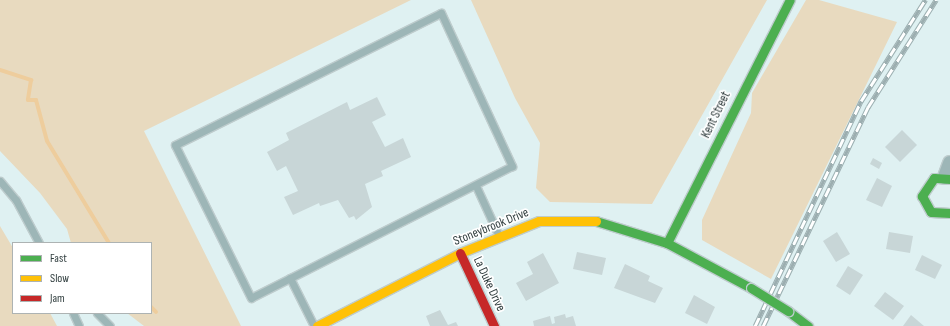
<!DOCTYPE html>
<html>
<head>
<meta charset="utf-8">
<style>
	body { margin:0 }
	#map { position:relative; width:950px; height:326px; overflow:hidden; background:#dff1f2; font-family:"Sofia Sans Condensed",sans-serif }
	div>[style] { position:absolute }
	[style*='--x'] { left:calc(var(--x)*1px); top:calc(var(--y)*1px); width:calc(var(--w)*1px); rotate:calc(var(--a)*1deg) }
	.green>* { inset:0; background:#e8dabf }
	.stream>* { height:4px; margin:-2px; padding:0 2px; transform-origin:2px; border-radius:2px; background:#eecd9d }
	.building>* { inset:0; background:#c8d6d7 }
	.roads { filter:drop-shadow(1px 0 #becccd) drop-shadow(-1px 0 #becccd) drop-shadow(0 1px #becccd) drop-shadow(0 -1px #becccd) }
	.lane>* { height:7px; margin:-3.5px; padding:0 3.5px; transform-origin:3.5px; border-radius:3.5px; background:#9db6b7 }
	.street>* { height:14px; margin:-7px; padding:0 7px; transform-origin:7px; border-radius:7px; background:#9db6b7 }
	.fast>* { height:9px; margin:-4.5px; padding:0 4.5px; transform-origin:4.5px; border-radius:4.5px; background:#4caf50 }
	.slow>* { height:9px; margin:-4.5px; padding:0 4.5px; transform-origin:4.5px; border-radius:4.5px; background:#ffc107 }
	.jam>* { height:9px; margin:-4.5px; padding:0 4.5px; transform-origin:4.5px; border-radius:4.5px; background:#c62828 }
	.rail>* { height:4.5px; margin-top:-2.25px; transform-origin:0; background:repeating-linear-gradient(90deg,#fff 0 9px,#9caeb0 0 18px); box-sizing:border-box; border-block:1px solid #9caeb0 }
	.bridges { filter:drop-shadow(1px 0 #becccd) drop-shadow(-1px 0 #becccd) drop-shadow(0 1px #becccd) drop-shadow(0 -1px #becccd) }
	.fast-bridge>* { height:9px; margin:-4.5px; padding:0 4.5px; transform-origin:4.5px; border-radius:4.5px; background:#4caf50 }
	span { translate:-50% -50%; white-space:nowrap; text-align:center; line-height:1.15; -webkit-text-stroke:3.5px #fff; paint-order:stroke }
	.street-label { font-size:13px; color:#334041 }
	.legend { position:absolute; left:12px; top:242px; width:140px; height:72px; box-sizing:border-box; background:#fff; border:1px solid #adb3b3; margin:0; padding:5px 7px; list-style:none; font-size:12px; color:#334041 }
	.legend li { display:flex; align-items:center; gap:8px; height:20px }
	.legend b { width:20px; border:1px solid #adb3b3 }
</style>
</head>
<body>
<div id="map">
	<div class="green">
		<i style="clip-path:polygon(0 0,411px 0,144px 131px,241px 326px,144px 326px,127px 313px,151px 313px,151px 243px,71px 243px,67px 229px,40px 193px,0 151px)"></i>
		<i style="clip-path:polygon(471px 0,767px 0,652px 204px,550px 202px,536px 188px,540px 143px,515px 98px)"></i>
		<i style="clip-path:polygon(806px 0,819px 0,897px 22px,771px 279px,702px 240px,702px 220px,751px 113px,752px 93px)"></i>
		<i style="clip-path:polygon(0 226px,13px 248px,13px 313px,50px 313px,57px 326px,0 326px)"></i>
	</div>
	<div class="stream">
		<i style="--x:0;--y:70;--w:33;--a:18"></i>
		<i style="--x:31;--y:80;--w:20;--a:99"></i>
		<i style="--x:28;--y:100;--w:8;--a:0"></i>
		<i style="--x:36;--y:100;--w:42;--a:75"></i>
		<i style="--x:47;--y:141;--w:119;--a:58.7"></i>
		<i style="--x:151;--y:307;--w:7;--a:45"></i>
	</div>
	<div class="building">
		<i style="clip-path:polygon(377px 97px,386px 115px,372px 122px,385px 147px,403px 138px,411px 157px,381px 171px,383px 176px,365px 184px,372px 207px,356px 220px,354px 216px,349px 218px,338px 200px,320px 206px,319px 203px,293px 215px,284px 197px,298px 191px,286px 166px,277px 171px,267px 152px,289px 140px,286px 133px,343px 104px,347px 102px,350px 110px)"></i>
		<i style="clip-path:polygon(902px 130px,917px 145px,900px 162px,885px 147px)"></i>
		<i style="clip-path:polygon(873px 158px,882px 163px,879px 169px,870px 164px)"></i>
		<i style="clip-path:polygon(877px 178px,892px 186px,882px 207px,866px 200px)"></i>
		<i style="clip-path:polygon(837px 232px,850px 254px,836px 262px,823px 241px)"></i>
		<i style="clip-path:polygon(889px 232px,913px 236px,910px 253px,886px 249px)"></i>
		<i style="clip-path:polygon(577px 252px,606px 258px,602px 275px,573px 269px)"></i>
		<i style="clip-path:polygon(543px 253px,559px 283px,526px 301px,516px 283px,533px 274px,527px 262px)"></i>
		<i style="clip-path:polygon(922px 255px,942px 265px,935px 279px,915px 270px)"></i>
		<i style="clip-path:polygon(625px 264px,650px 276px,648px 281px,663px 288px,655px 303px,614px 288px)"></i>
		<i style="clip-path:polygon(848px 266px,863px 275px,850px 295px,836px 286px)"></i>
		<i style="clip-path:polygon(885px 292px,904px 306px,893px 320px,874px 306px)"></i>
		<i style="clip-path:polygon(694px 295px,715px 307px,707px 324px,685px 313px)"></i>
		<i style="clip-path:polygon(440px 310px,448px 325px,456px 322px,458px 326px,430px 326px,426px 316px)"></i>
		<i style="clip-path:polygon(565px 314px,566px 318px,573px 316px,576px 326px,534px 326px,533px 321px,550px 316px,552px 324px,555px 323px,554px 317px)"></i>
		<i style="clip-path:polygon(911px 315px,924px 326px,903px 326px)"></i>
	</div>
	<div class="roads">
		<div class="lane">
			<i style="--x:441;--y:13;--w:169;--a:65.1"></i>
			<i style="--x:512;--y:166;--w:292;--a:153.2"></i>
			<i style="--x:251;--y:298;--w:171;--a:-116.4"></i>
			<i style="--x:175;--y:145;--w:297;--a:-26.4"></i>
			<i style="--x:0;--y:181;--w:25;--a:50"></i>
			<i style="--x:16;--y:200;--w:49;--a:61.9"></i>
			<i style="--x:476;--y:186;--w:55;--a:65.3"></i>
			<i style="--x:290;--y:278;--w:54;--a:63.4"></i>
			<i style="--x:73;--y:313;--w:14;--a:65"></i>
			<i style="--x:97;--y:313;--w:18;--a:45"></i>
		</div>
		<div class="street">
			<i style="--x:945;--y:177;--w:15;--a:-70"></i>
		</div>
		<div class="fast">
			<i style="--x:950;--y:179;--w:16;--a:-176"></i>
			<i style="--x:934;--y:178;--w:22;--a:124"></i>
			<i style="--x:922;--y:196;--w:18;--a:61"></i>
			<i style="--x:931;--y:212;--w:19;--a:3"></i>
			<i style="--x:596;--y:221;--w:74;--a:17.2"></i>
			<i style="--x:667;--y:243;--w:95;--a:28.2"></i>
			<i style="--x:667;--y:243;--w:272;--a:-63.2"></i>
			<i style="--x:788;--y:311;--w:25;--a:37"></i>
		</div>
		<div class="slow">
			<i style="--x:317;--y:326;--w:161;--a:-27"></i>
			<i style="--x:460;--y:253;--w:85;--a:-22.1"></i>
			<i style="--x:539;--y:221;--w:57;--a:0"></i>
		</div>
		<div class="jam">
			<i style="--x:460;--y:253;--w:81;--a:65"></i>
		</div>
	</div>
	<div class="rail">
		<i style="--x:755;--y:326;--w:249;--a:-64.8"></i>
		<i style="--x:861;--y:101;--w:120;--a:-57.6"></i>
		<i style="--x:763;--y:326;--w:243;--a:-64.4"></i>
		<i style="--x:868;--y:107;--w:127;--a:-57.6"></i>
	</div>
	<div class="bridges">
		<div class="fast-bridge">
			<i style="--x:751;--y:288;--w:44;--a:31.9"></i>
		</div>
	</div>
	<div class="street-label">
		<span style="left:716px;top:115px;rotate:-64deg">Kent Street</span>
		<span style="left:491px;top:227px;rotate:-22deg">Stoneybrook Drive</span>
		<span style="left:489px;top:284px;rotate:65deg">La Duke Drive</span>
	</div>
	<ul class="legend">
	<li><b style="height:5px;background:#4caf50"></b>Fast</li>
	<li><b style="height:5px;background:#ffc107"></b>Slow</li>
	<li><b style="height:5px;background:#c62828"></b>Jam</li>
	</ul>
</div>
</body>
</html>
